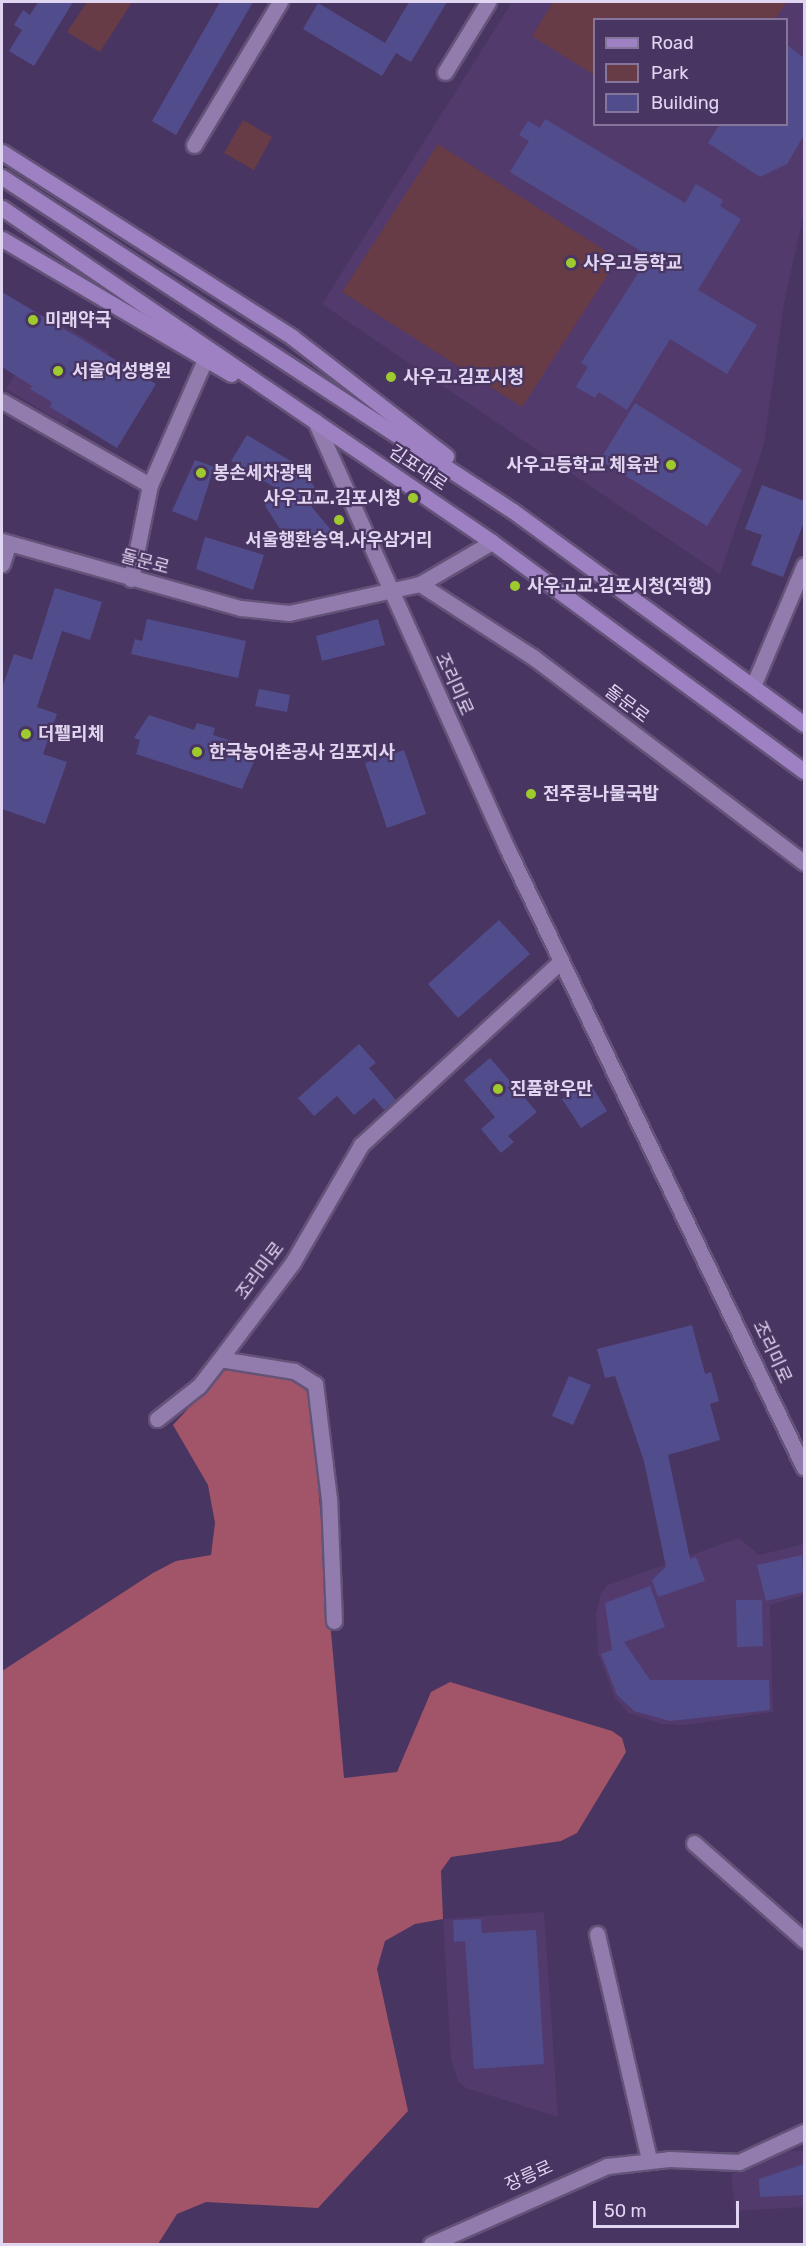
<!DOCTYPE html>
<html>
<head>
<meta charset="utf-8">
<style>
	body { margin:0 }
	#map { position:relative; width:806px; height:2246px; overflow:hidden; background:#493561; font-family:Rubik,"Noto Sans KR",sans-serif }
	div>[style] { position:absolute }
	[style*='--x'] { left:calc(var(--x)*1px); top:calc(var(--y)*1px); width:calc(var(--w)*1px); rotate:calc(var(--a)*1deg) }
	.built>* { inset:0; background:#523a6d }
	.green>* { inset:0; background:#673c47 }
	.forest>* { inset:0; background:#a25569 }
	.building>* { inset:0; background:#514d8d }
	.roads { filter:drop-shadow(2px 0 #645378) drop-shadow(-2px 0 #645378) drop-shadow(0 2px #645378) drop-shadow(0 -2px #645378) }
	.minor>* { height:15px; margin:-7.5px; padding:0 7.5px; transform-origin:7.5px; border-radius:7.5px; background:#927cae }
	.major>* { height:15px; margin:-7.5px; padding:0 7.5px; transform-origin:7.5px; border-radius:7.5px; background:#9e81c2 }
	.dots>* { width:16px; height:16px; translate:-50% -50%; box-sizing:border-box; border:3px solid #493561; border-radius:50% }
	span { translate:-50% -50%; white-space:nowrap; text-align:center; line-height:1.15; -webkit-text-stroke:4.5px #493561; paint-order:stroke }
	.poi-label { font-size:18px; color:#e1d6f1; font-weight:700 }
	.left { translate:0 -50%; text-align:left }
	.right { translate:-100% -50%; text-align:right }
	.street-label { font-size:18px; color:#e1d6f1 }
	.frame { position:absolute; inset:0; border:3px solid #e1d6f1; pointer-events:none }
	.legend { position:absolute; left:593px; top:18px; width:195px; height:108px; box-sizing:border-box; background:#493561; border:2px solid #86759b; margin:0; padding:8px 10px; list-style:none; font-size:18px; color:#e1d6f1 }
	.legend li { display:flex; align-items:center; gap:12px; height:30px }
	.legend b { width:30px; border:2px solid #86759b }
	.scale { position:absolute; left:593px; top:2201px; width:146px; height:27px; box-sizing:border-box; border:3px solid #e1d6f1; border-top:0; padding-left:8px; font-size:18px; line-height:21px; white-space:nowrap; color:#e1d6f1; -webkit-text-stroke:4px #493561; paint-order:stroke }
</style>
</head>
<body>
<div id="map">
	<div class="built">
		<i style="clip-path:polygon(evenodd,512px 2px,804px 2px,804px 212px,784px 303px,764px 444px,720px 574px,322px 304px,512px 2px,594px 20px,786px 20px,786px 124px,594px 124px,594px 20px)"></i>
		<i style="clip-path:polygon(50px 317px,109px 353px,66px 425px,6px 389px)"></i>
		<i style="clip-path:polygon(739px 1538px,759px 1555px,804px 1544px,804px 1595px,770px 1605px,773px 1712px,686px 1725px,662px 1724px,628px 1713px,615px 1698px,598px 1653px,596px 1614px,601px 1593px,608px 1585px)"></i>
		<i style="clip-path:polygon(544px 1912px,558px 2117px,466px 2088px,458px 2081px,451px 2059px,443px 1919px)"></i>
		<i style="clip-path:polygon(789px 2151px,804px 2151px,804px 2207px,735px 2211px,731px 2174px)"></i>
	</div>
	<div class="green">
		<i style="clip-path:polygon(87px 2px,132px 2px,100px 52px,67px 32px)"></i>
		<i style="clip-path:polygon(553px 2px,787px 2px,775px 19px,594px 20px,594px 75px,532px 36px)"></i>
		<i style="clip-path:polygon(243px 120px,272px 137px,254px 170px,224px 153px)"></i>
		<i style="clip-path:polygon(438px 144px,618px 259px,522px 407px,342px 292px)"></i>
	</div>
	<div class="forest">
		<i style="clip-path:polygon(241px 1368px,294px 1378px,310px 1395px,344px 1778px,397px 1772px,431px 1692px,450px 1682px,612px 1731px,622px 1738px,626px 1752px,577px 1833px,561px 1841px,451px 1857px,441px 1871px,443px 1919px,415px 1924px,385px 1941px,377px 1969px,408px 2111px,318px 2208px,206px 2202px,177px 2214px,158px 2244px,2px 2244px,2px 1671px,153px 1573px,176px 1561px,211px 1555px,215px 1523px,208px 1485px,173px 1425px,223px 1371px)"></i>
	</div>
	<div class="building">
		<i style="clip-path:polygon(38px 2px,73px 2px,34px 66px,9px 51px,22px 30px,14px 25px,23px 10px,30px 15px)"></i>
		<i style="clip-path:polygon(220px 2px,253px 2px,176px 135px,152px 121px)"></i>
		<i style="clip-path:polygon(409px 2px,447px 2px,411px 62px,396px 53px,382px 76px,303px 29px,318px 3px,385px 43px)"></i>
		<i style="clip-path:polygon(786px 44px,804px 58px,804px 135px,787px 164px,760px 177px,708px 143px,720px 124px,786px 124px)"></i>
		<i style="clip-path:polygon(545px 119px,685px 203px,696px 184px,723px 200px,720px 206px,741px 219px,698px 290px,757px 325px,727px 374px,670px 339px,627px 410px,599px 392px,595px 398px,576px 387px,588px 367px,581px 363px,649px 256px,510px 172px,529px 141px,519px 135px,528px 121px,540px 128px)"></i>
		<i style="clip-path:polygon(2px 292px,156px 384px,117px 448px,50px 407px,52px 402px,30px 389px,32px 386px,2px 367px)"></i>
		<i style="clip-path:polygon(635px 403px,742px 470px,707px 526px,600px 460px)"></i>
		<i style="clip-path:polygon(247px 435px,306px 470px,321px 501px,311px 506px,335px 535px,321px 546px,293px 549px,264px 504px,274px 487px,231px 461px)"></i>
		<i style="clip-path:polygon(195px 460px,214px 467px,197px 521px,172px 511px)"></i>
		<i style="clip-path:polygon(762px 485px,804px 501px,804px 522px,783px 577px,751px 565px,762px 535px,745px 529px)"></i>
		<i style="clip-path:polygon(205px 537px,264px 555px,253px 590px,196px 569px)"></i>
		<i style="clip-path:polygon(55px 588px,102px 602px,90px 640px,62px 631px,37px 707px,57px 714px,43px 754px,67px 762px,45px 824px,2px 809px,2px 688px,14px 654px,32px 660px)"></i>
		<i style="clip-path:polygon(147px 619px,246px 641px,238px 678px,131px 654px,135px 639px,142px 641px)"></i>
		<i style="clip-path:polygon(378px 619px,385px 645px,322px 661px,316px 636px)"></i>
		<i style="clip-path:polygon(259px 689px,290px 695px,287px 712px,255px 706px)"></i>
		<i style="clip-path:polygon(149px 715px,194px 730px,197px 723px,215px 728px,213px 735px,259px 750px,242px 789px,136px 754px,140px 740px,134px 738px)"></i>
		<i style="clip-path:polygon(404px 750px,426px 814px,387px 828px,365px 763px)"></i>
		<i style="clip-path:polygon(499px 920px,530px 954px,458px 1018px,428px 984px)"></i>
		<i style="clip-path:polygon(359px 1044px,376px 1063px,369px 1068px,396px 1100px,384px 1110px,374px 1098px,354px 1115px,337px 1096px,314px 1116px,298px 1098px)"></i>
		<i style="clip-path:polygon(490px 1058px,537px 1112px,508px 1136px,514px 1142px,501px 1153px,481px 1129px,495px 1117px,464px 1080px)"></i>
		<i style="clip-path:polygon(589px 1082px,607px 1111px,581px 1128px,562px 1099px)"></i>
		<i style="clip-path:polygon(692px 1325px,705px 1374px,711px 1372px,719px 1401px,710px 1404px,720px 1440px,668px 1455px,690px 1559px,696px 1557px,705px 1581px,658px 1597px,652px 1580px,666px 1567px,644px 1461px,615px 1376px,605px 1378px,597px 1349px)"></i>
		<i style="clip-path:polygon(569px 1376px,591px 1385px,573px 1425px,552px 1416px)"></i>
		<i style="clip-path:polygon(802px 1555px,804px 1592px,766px 1601px,757px 1565px)"></i>
		<i style="clip-path:polygon(650px 1586px,665px 1627px,624px 1642px,650px 1680px,769px 1680px,770px 1710px,670px 1721px,634px 1711px,617px 1695px,601px 1654px,612px 1650px,605px 1603px)"></i>
		<i style="clip-path:polygon(736px 1600px,762px 1600px,763px 1646px,737px 1647px)"></i>
		<i style="clip-path:polygon(481px 1919px,482px 1933px,536px 1930px,544px 2064px,474px 2069px,465px 1941px,454px 1942px,453px 1920px)"></i>
		<i style="clip-path:polygon(804px 2164px,804px 2195px,760px 2197px,759px 2179px)"></i>
	</div>
	<div class="roads">
		<div class="minor">
			<i style="--x:445;--y:72;--w:82;--a:-58.4"></i>
			<i style="--x:194;--y:145;--w:167;--a:-59"></i>
			<i style="--x:2;--y:401;--w:170;--a:29.6"></i>
			<i style="--x:315;--y:421;--w:468;--a:65.8"></i>
			<i style="--x:507;--y:848;--w:687;--a:64.4"></i>
			<i style="--x:2;--y:541;--w:248;--a:15.7"></i>
			<i style="--x:241;--y:608;--w:48;--a:5.9"></i>
			<i style="--x:289;--y:613;--w:134;--a:-12.5"></i>
			<i style="--x:420;--y:584;--w:83;--a:-30.3"></i>
			<i style="--x:2;--y:564;--w:22;--a:-72"></i>
			<i style="--x:131;--y:579;--w:96;--a:-78.6"></i>
			<i style="--x:150;--y:485;--w:137;--a:-66.3"></i>
			<i style="--x:420;--y:584;--w:135;--a:32.9"></i>
			<i style="--x:533;--y:657;--w:340;--a:37.2"></i>
			<i style="--x:753;--y:686;--w:131;--a:-67.1"></i>
			<i style="--x:157;--y:1419;--w:53;--a:-38.2"></i>
			<i style="--x:199;--y:1386;--w:34;--a:-52"></i>
			<i style="--x:334;--y:1621;--w:122;--a:-92.3"></i>
			<i style="--x:329;--y:1499;--w:116;--a:-96.9"></i>
			<i style="--x:315;--y:1384;--w:25;--a:-148"></i>
			<i style="--x:294;--y:1371;--w:75;--a:-170.8"></i>
			<i style="--x:220;--y:1359;--w:121;--a:-53"></i>
			<i style="--x:293;--y:1262;--w:135;--a:-59.8"></i>
			<i style="--x:361;--y:1145;--w:272;--a:-42.6"></i>
			<i style="--x:694;--y:1843;--w:147;--a:41.4"></i>
			<i style="--x:597;--y:1934;--w:231;--a:77"></i>
			<i style="--x:431;--y:2244;--w:193;--a:-23.9"></i>
			<i style="--x:607;--y:2166;--w:62;--a:-6.4"></i>
			<i style="--x:669;--y:2159;--w:70;--a:2.5"></i>
			<i style="--x:739;--y:2162;--w:72;--a:-24.8"></i>
		</div>
		<div class="major">
			<i style="--x:2;--y:152;--w:344;--a:32.5"></i>
			<i style="--x:292;--y:337;--w:195;--a:37.7"></i>
			<i style="--x:2;--y:177;--w:610;--a:33.17"></i>
			<i style="--x:513;--y:511;--w:361;--a:36.2"></i>
			<i style="--x:2;--y:208;--w:593;--a:34.28"></i>
			<i style="--x:492;--y:542;--w:387;--a:36.3"></i>
			<i style="--x:2;--y:239;--w:266;--a:30.5"></i>
		</div>
	</div>
	<div class="dots">
		<i style="left:571px;top:263px;background:#9fca2d"></i>
		<i style="left:33px;top:320px;background:#9fca2d"></i>
		<i style="left:58px;top:371px;background:#9fca2d"></i>
		<i style="left:391px;top:377px;background:#9fca2d"></i>
		<i style="left:671px;top:465px;background:#9fca2d"></i>
		<i style="left:201px;top:473px;background:#9fca2d"></i>
		<i style="left:413px;top:498px;background:#9fca2d"></i>
		<i style="left:339px;top:520px;background:#9fca2d"></i>
		<i style="left:515px;top:586px;background:#9fca2d"></i>
		<i style="left:26px;top:734px;background:#9fca2d"></i>
		<i style="left:197px;top:752px;background:#9fca2d"></i>
		<i style="left:531px;top:794px;background:#9fca2d"></i>
		<i style="left:498px;top:1089px;background:#9fca2d"></i>
	</div>
	<div class="poi-label">
		<span class="left" style="left:583px;top:263px">사우고등학교</span>
		<span class="left" style="left:45px;top:320px">미래약국</span>
		<span class="left" style="left:72px;top:371px">서울여성병원</span>
		<span class="left" style="left:403px;top:377px">사우고.김포시청</span>
		<span class="right" style="left:659px;top:465px">사우고등학교 체육관</span>
		<span class="left" style="left:213px;top:473px">봉손세차광택</span>
		<span class="right" style="left:401px;top:498px">사우고교.김포시청</span>
		<span style="left:339px;top:540px">서울행환승역.사우삼거리</span>
		<span class="left" style="left:527px;top:586px">사우고교.김포시청(직행)</span>
		<span class="left" style="left:38px;top:734px">더펠리체</span>
		<span class="left" style="left:209px;top:752px">한국농어촌공사 김포지사</span>
		<span class="left" style="left:543px;top:794px">전주콩나물국밥</span>
		<span class="left" style="left:510px;top:1089px">진품한우만</span>
	</div>
	<div class="street-label">
		<span style="left:418px;top:468px;rotate:34deg">김포대로</span>
		<span style="left:145px;top:562px;rotate:15deg">돌문로</span>
		<span style="left:454px;top:684px;rotate:66deg">조리미로</span>
		<span style="left:627px;top:704px;rotate:37deg">돌문로</span>
		<span style="left:260px;top:1271px;rotate:-53deg">조리미로</span>
		<span style="left:772px;top:1352px;rotate:65deg">조리미로</span>
		<span style="left:529px;top:2176px;rotate:-24deg">장릉로</span>
	</div>
	<div class="frame"></div>
	<ul class="legend">
	<li><b style="height:8px;background:#9e81c2"></b>Road</li>
	<li><b style="height:16px;background:#673c47"></b>Park</li>
	<li><b style="height:16px;background:#514d8d"></b>Building</li>
	</ul>
	<div class="scale">50 m</div>
</div>
</body>
</html>
